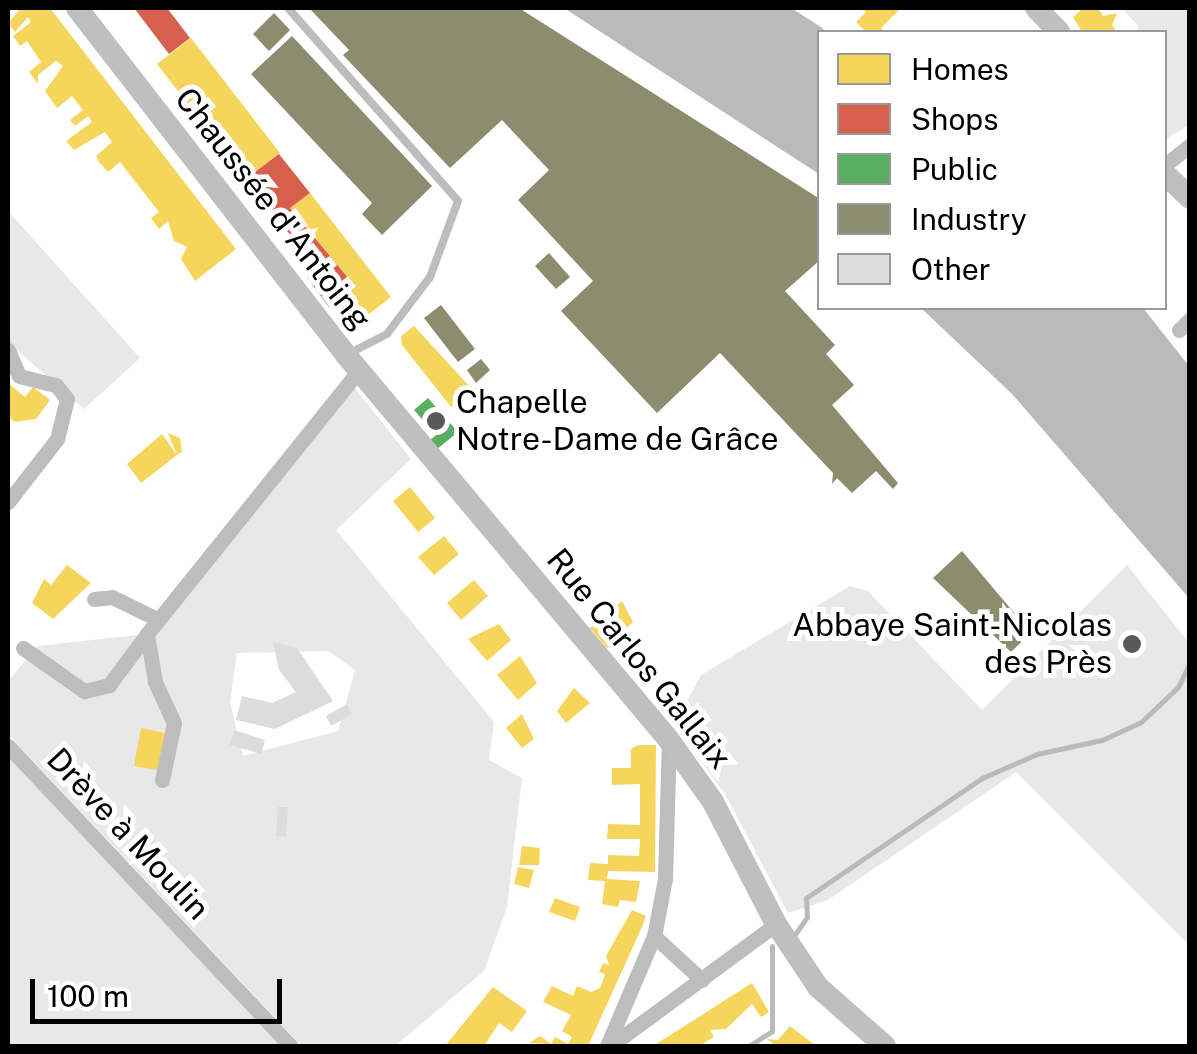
<!DOCTYPE html>
<html>
<head>
<meta charset="utf-8">
<style>
	body { margin:0 }
	#map { position:relative; width:1197px; height:1054px; overflow:hidden; background:#fff; font-family:"Public Sans",sans-serif }
	div>[style] { position:absolute }
	[style*='--x'] { left:calc(var(--x)*1px); top:calc(var(--y)*1px); width:calc(var(--w)*1px); rotate:calc(var(--a)*1deg) }
	.green>* { inset:0; background:#e8e8e8 }
	.water>* { inset:0; background:#bababa }
	.homes>* { inset:0; background:#f6d55c }
	.shops>* { inset:0; background:#d6604d }
	.public>* { inset:0; background:#5aae61 }
	.industry>* { inset:0; background:#8c8c6e }
	.stream>* { height:5px; margin:-2.5px; padding:0 2.5px; transform-origin:2.5px; border-radius:2.5px; background:#bababa }
	.building>* { inset:0; background:#dcdcdc }
	.lane>* { height:8px; margin:-4px; padding:0 4px; transform-origin:4px; border-radius:4px; background:#bdbdbd }
	.street>* { height:15px; margin:-7.5px; padding:0 7.5px; transform-origin:7.5px; border-radius:7.5px; background:#bdbdbd }
	.secondary>* { height:22px; margin:-11px; padding:0 11px; transform-origin:11px; border-radius:11px; background:#bfbfbf }
	.dots>* { width:28px; height:28px; translate:-50% -50%; box-sizing:border-box; border:5px solid #fff; border-radius:50% }
	span { translate:-50% -50%; white-space:nowrap; text-align:center; line-height:1.15; -webkit-text-stroke:10px #fff; paint-order:stroke }
	.street-label { font-size:32px; color:#000 }
	.poi-label { font-size:32px; color:#000 }
	.left { translate:0 -50%; text-align:left }
	.right { translate:-100% -50%; text-align:right }
	.frame { position:absolute; inset:0; border:10px solid #000; pointer-events:none }
	.legend { position:absolute; left:817px; top:30px; width:350px; height:280px; box-sizing:border-box; background:#fff; border:2px solid #999; margin:0; padding:12px 18px; list-style:none; font-size:30px; color:#000 }
	.legend li { display:flex; align-items:center; gap:20px; height:50px }
	.legend b { width:50px; border:2px solid #999 }
	.scale { position:absolute; left:30px; top:979px; width:252px; height:45px; box-sizing:border-box; border:5px solid #000; border-top:0; padding-left:12px; font-size:30px; line-height:35px; white-space:nowrap; color:#000; -webkit-text-stroke:8px #fff; paint-order:stroke }
</style>
</head>
<body>
<div id="map">
	<div class="green">
		<i style="clip-path:polygon(1122px 8px,1189px 8px,1189px 125px,1165px 140px,1164px 32px,1135px 32px,1139px 27px)"></i>
		<i style="clip-path:polygon(8px 211px,140px 358px,84px 409px,8px 342px)"></i>
		<i style="clip-path:polygon(evenodd,350px 382px,411px 459px,336px 530px,494px 722px,489px 760px,522px 778px,507px 907px,484px 971px,395px 1046px,302px 1046px,8px 734px,8px 681px,38px 646px,147px 634px,350px 382px,328px 651px,355px 670px,338px 731px,243px 756px,230px 702px,237px 653px,328px 651px)"></i>
		<i style="clip-path:polygon(1127px 565px,1189px 643px,1189px 945px,1016px 772px,828px 900px,788px 913px,725px 794px,674px 725px,701px 675px,850px 586px,868px 591px,982px 710px)"></i>
		<i style="clip-path:polygon(8px 756px,283px 1046px,8px 1046px)"></i>
	</div>
	<div class="water">
		<i style="clip-path:polygon(564px 8px,791px 8px,821px 27px,826px 32px,820px 32px,819px 174px)"></i>
		<i style="clip-path:polygon(921px 308px,1143px 308px,1189px 366px,1189px 598px,1012px 394px)"></i>
	</div>
	<div class="homes">
		<i style="clip-path:polygon(21px 8px,50px 8px,236px 249px,195px 281px,181px 259px,187px 247px,174px 241px,168px 221px,159px 229px,151px 218px,159px 212px,120px 162px,108px 172px,99px 162px,96px 156px,112px 142px,105px 132px,74px 150px,66px 141px,92px 122px,88px 116px,75px 126px,70px 120px,83px 110px,72px 96px,57px 108px,45px 91px,63px 66px,56px 61px,38px 75px,38px 84px,29px 72px,41px 62px,27px 41px,20px 46px,13px 36px,31px 22px,28px 17px,15px 32px,8px 23px)"></i>
		<i style="clip-path:polygon(861px 8px,901px 8px,881px 28px,885px 32px,866px 32px,856px 22px,866px 12px)"></i>
		<i style="clip-path:polygon(1083px 8px,1098px 8px,1103px 16px,1117px 13px,1112px 25px,1117px 32px,1082px 32px,1073px 17px)"></i>
		<i style="clip-path:polygon(191px 38px,280px 153px,237px 185px,184px 114px,191px 108px,157px 64px)"></i>
		<i style="clip-path:polygon(310px 193px,391px 297px,364px 318px,340px 286px,349px 279px,290px 208px)"></i>
		<i style="clip-path:polygon(414px 326px,473px 390px,451px 407px,402px 345px,401px 336px)"></i>
		<i style="clip-path:polygon(8px 383px,25px 397px,33px 387px,50px 400px,36px 419px,15px 422px,8px 417px)"></i>
		<i style="clip-path:polygon(168px 433px,180px 438px,182px 452px,177px 455px,141px 483px,127px 464px,162px 434px,177px 455px)"></i>
		<i style="clip-path:polygon(410px 487px,435px 518px,418px 532px,393px 501px)"></i>
		<i style="clip-path:polygon(444px 536px,459px 554px,434px 575px,418px 557px)"></i>
		<i style="clip-path:polygon(67px 565px,91px 583px,53px 619px,32px 603px,44px 579px,51px 585px)"></i>
		<i style="clip-path:polygon(474px 580px,488px 596px,461px 620px,447px 603px)"></i>
		<i style="clip-path:polygon(622px 601px,633px 622px,607px 648px,590px 628px)"></i>
		<i style="clip-path:polygon(499px 624px,511px 640px,487px 661px,468px 639px)"></i>
		<i style="clip-path:polygon(520px 656px,537px 683px,518px 700px,497px 675px)"></i>
		<i style="clip-path:polygon(574px 688px,590px 703px,566px 723px,557px 711px)"></i>
		<i style="clip-path:polygon(522px 714px,534px 739px,522px 748px,506px 728px)"></i>
		<i style="clip-path:polygon(141px 728px,170px 734px,163px 771px,134px 766px)"></i>
		<i style="clip-path:polygon(638px 745px,656px 745px,655px 872px,608px 871px,607px 879px,640px 881px,636px 902px,620px 900px,618px 907px,602px 904px,605px 881px,588px 880px,590px 863px,608px 864px,608px 855px,639px 856px,640px 839px,607px 839px,608px 824px,640px 825px,640px 784px,612px 785px,612px 768px,631px 768px,631px 749px)"></i>
		<i style="clip-path:polygon(522px 846px,540px 848px,539px 865px,519px 865px)"></i>
		<i style="clip-path:polygon(518px 867px,534px 870px,529px 888px,514px 884px)"></i>
		<i style="clip-path:polygon(555px 898px,580px 907px,575px 921px,549px 912px)"></i>
		<i style="clip-path:polygon(632px 910px,646px 916px,642px 927px,588px 1046px,529px 1043px,540px 1036px,551px 1044px,555px 1037px,568px 1044px,572px 1037px,562px 1031px,571px 1015px,543px 1002px,552px 986px,573px 996px,577px 986px,591px 992px,600px 988px,605px 974px,599px 972px,603px 963px,609px 965px,606px 956px)"></i>
		<i style="clip-path:polygon(752px 983px,769px 1012px,761px 1017px,752px 1004px,726px 1029px,710px 1030px,714px 1037px,699px 1046px,653px 1046px)"></i>
		<i style="clip-path:polygon(493px 987px,527px 1011px,512px 1032px,499px 1023px,484px 1046px,445px 1046px)"></i>
		<i style="clip-path:polygon(790px 1026px,816px 1046px,776px 1046px,767px 1039px,778px 1040px)"></i>
	</div>
	<div class="shops">
		<i style="clip-path:polygon(134px 8px,167px 8px,190px 38px,169px 54px)"></i>
		<i style="clip-path:polygon(279px 154px,310px 193px,290px 208px,349px 279px,340px 286px,346px 294px,329px 307px,306px 276px,316px 265px,244px 180px)"></i>
	</div>
	<div class="public">
		<i style="clip-path:polygon(428px 398px,458px 432px,436px 450px,429px 441px,436px 435px,414px 410px)"></i>
	</div>
	<div class="industry">
		<i style="clip-path:polygon(309px 8px,519px 8px,820px 199px,820px 260px,785px 291px,835px 345px,826px 354px,854px 385px,832px 405px,898px 483px,893px 489px,876px 471px,852px 493px,837px 478px,832px 484px,833px 473px,720px 353px,657px 413px,561px 311px,593px 281px,518px 200px,549px 170px,502px 120px,450px 168px,343px 55px,349px 50px)"></i>
		<i style="clip-path:polygon(274px 13px,290px 30px,269px 51px,253px 34px)"></i>
		<i style="clip-path:polygon(292px 36px,432px 186px,382px 235px,362px 214px,372px 203px,251px 74px)"></i>
		<i style="clip-path:polygon(549px 253px,570px 277px,556px 289px,535px 266px)"></i>
		<i style="clip-path:polygon(441px 305px,475px 349px,458px 362px,424px 318px)"></i>
		<i style="clip-path:polygon(481px 359px,490px 370px,476px 383px,467px 370px)"></i>
		<i style="clip-path:polygon(962px 551px,1031px 633px,1011px 652px,933px 578px)"></i>
	</div>
	<div class="stream">
		<i style="--x:793;--y:937;--w:24;--a:-55"></i>
		<i style="--x:807;--y:917;--w:19;--a:-93"></i>
		<i style="--x:806;--y:898;--w:213;--a:-34.3"></i>
		<i style="--x:982;--y:778;--w:60;--a:-23.6"></i>
		<i style="--x:1037;--y:754;--w:66;--a:-12.2"></i>
		<i style="--x:1102;--y:740;--w:43;--a:-24.8"></i>
		<i style="--x:1141;--y:722;--w:51;--a:-43.4"></i>
		<i style="--x:1178;--y:687;--w:28;--a:-64"></i>
		<i style="--x:749;--y:1046;--w:27;--a:-33"></i>
		<i style="--x:772;--y:1031;--w:85;--a:-90"></i>
	</div>
	<div class="building">
		<i style="clip-path:polygon(1132px 631px,1144px 638px,1132px 658px,1121px 651px)"></i>
		<i style="clip-path:polygon(273px 642px,297px 648px,333px 701px,275px 729px,236px 720px,242px 696px,272px 703px,296px 692px,279px 670px)"></i>
		<i style="clip-path:polygon(347px 704px,352px 714px,331px 726px,326px 716px)"></i>
		<i style="clip-path:polygon(234px 730px,265px 740px,261px 754px,230px 745px)"></i>
		<i style="clip-path:polygon(278px 807px,288px 807px,286px 837px,276px 836px)"></i>
	</div>
	<div class="lane">
		<i style="--x:288;--y:8;--w:257;--a:48.6"></i>
		<i style="--x:458;--y:201;--w:81;--a:110.2"></i>
		<i style="--x:430;--y:277;--w:71;--a:127"></i>
		<i style="--x:387;--y:334;--w:42;--a:152.8"></i>
	</div>
	<div class="street">
		<i style="--x:1164;--y:166;--w:33;--a:-39"></i>
		<i style="--x:1179;--y:330;--w:16;--a:-45"></i>
		<i style="--x:8;--y:350;--w:28;--a:67"></i>
		<i style="--x:19;--y:376;--w:38;--a:14"></i>
		<i style="--x:56;--y:385;--w:18;--a:52"></i>
		<i style="--x:67;--y:399;--w:41;--a:104"></i>
		<i style="--x:57;--y:439;--w:80;--a:127.9"></i>
		<i style="--x:94;--y:599;--w:18;--a:-6"></i>
		<i style="--x:112;--y:597;--w:52;--a:26.1"></i>
		<i style="--x:23;--y:648;--w:75;--a:35.2"></i>
		<i style="--x:84;--y:691;--w:26;--a:-13"></i>
		<i style="--x:109;--y:685;--w:64;--a:-53.3"></i>
		<i style="--x:8;--y:746;--w:412;--a:46.7"></i>
		<i style="--x:162;--y:780;--w:58;--a:-78.1"></i>
		<i style="--x:174;--y:723;--w:45;--a:-114.9"></i>
		<i style="--x:155;--y:682;--w:49;--a:-99.5"></i>
		<i style="--x:147;--y:634;--w:339;--a:-51.2"></i>
		<i style="--x:654;--y:936;--w:65;--a:42.5"></i>
		<i style="--x:607;--y:1046;--w:120;--a:-66.9"></i>
		<i style="--x:654;--y:936;--w:58;--a:-79.1"></i>
		<i style="--x:665;--y:879;--w:139;--a:-88.4"></i>
		<i style="--x:610;--y:1046;--w:206;--a:-36.3"></i>
	</div>
	<div class="secondary">
		<i style="--x:77;--y:8;--w:439;--a:52.2"></i>
		<i style="--x:346;--y:355;--w:503;--a:50"></i>
		<i style="--x:669;--y:740;--w:76;--a:54.6"></i>
		<i style="--x:713;--y:802;--w:137;--a:62.7"></i>
		<i style="--x:776;--y:924;--w:76;--a:56.3"></i>
		<i style="--x:818;--y:987;--w:89;--a:41.4"></i>
		<i style="--x:1036;--y:8;--w:33;--a:46"></i>
		<i style="--x:1164;--y:173;--w:36;--a:44"></i>
	</div>
	<div class="dots">
		<i style="left:436px;top:421px;background:#595959"></i>
		<i style="left:1132px;top:644px;background:#595959"></i>
	</div>
	<div class="street-label">
		<span style="left:273px;top:209px;rotate:52deg">Chaussée d'Antoing</span>
		<span style="left:639px;top:659px;rotate:51deg">Rue Carlos Gallaix</span>
		<span style="left:128px;top:834px;rotate:47deg">Drève à Moulin</span>
	</div>
	<div class="poi-label">
		<span class="left" style="left:456px;top:421px">Chapelle<br>Notre-Dame de Grâce</span>
		<span class="right" style="left:1112px;top:644px">Abbaye Saint-Nicolas<br>des Près</span>
	</div>
	<div class="frame"></div>
	<ul class="legend">
	<li><b style="height:28px;background:#f6d55c"></b>Homes</li>
	<li><b style="height:28px;background:#d6604d"></b>Shops</li>
	<li><b style="height:28px;background:#5aae61"></b>Public</li>
	<li><b style="height:28px;background:#8c8c6e"></b>Industry</li>
	<li><b style="height:28px;background:#dcdcdc"></b>Other</li>
	</ul>
	<div class="scale">100 m</div>
</div>
</body>
</html>
